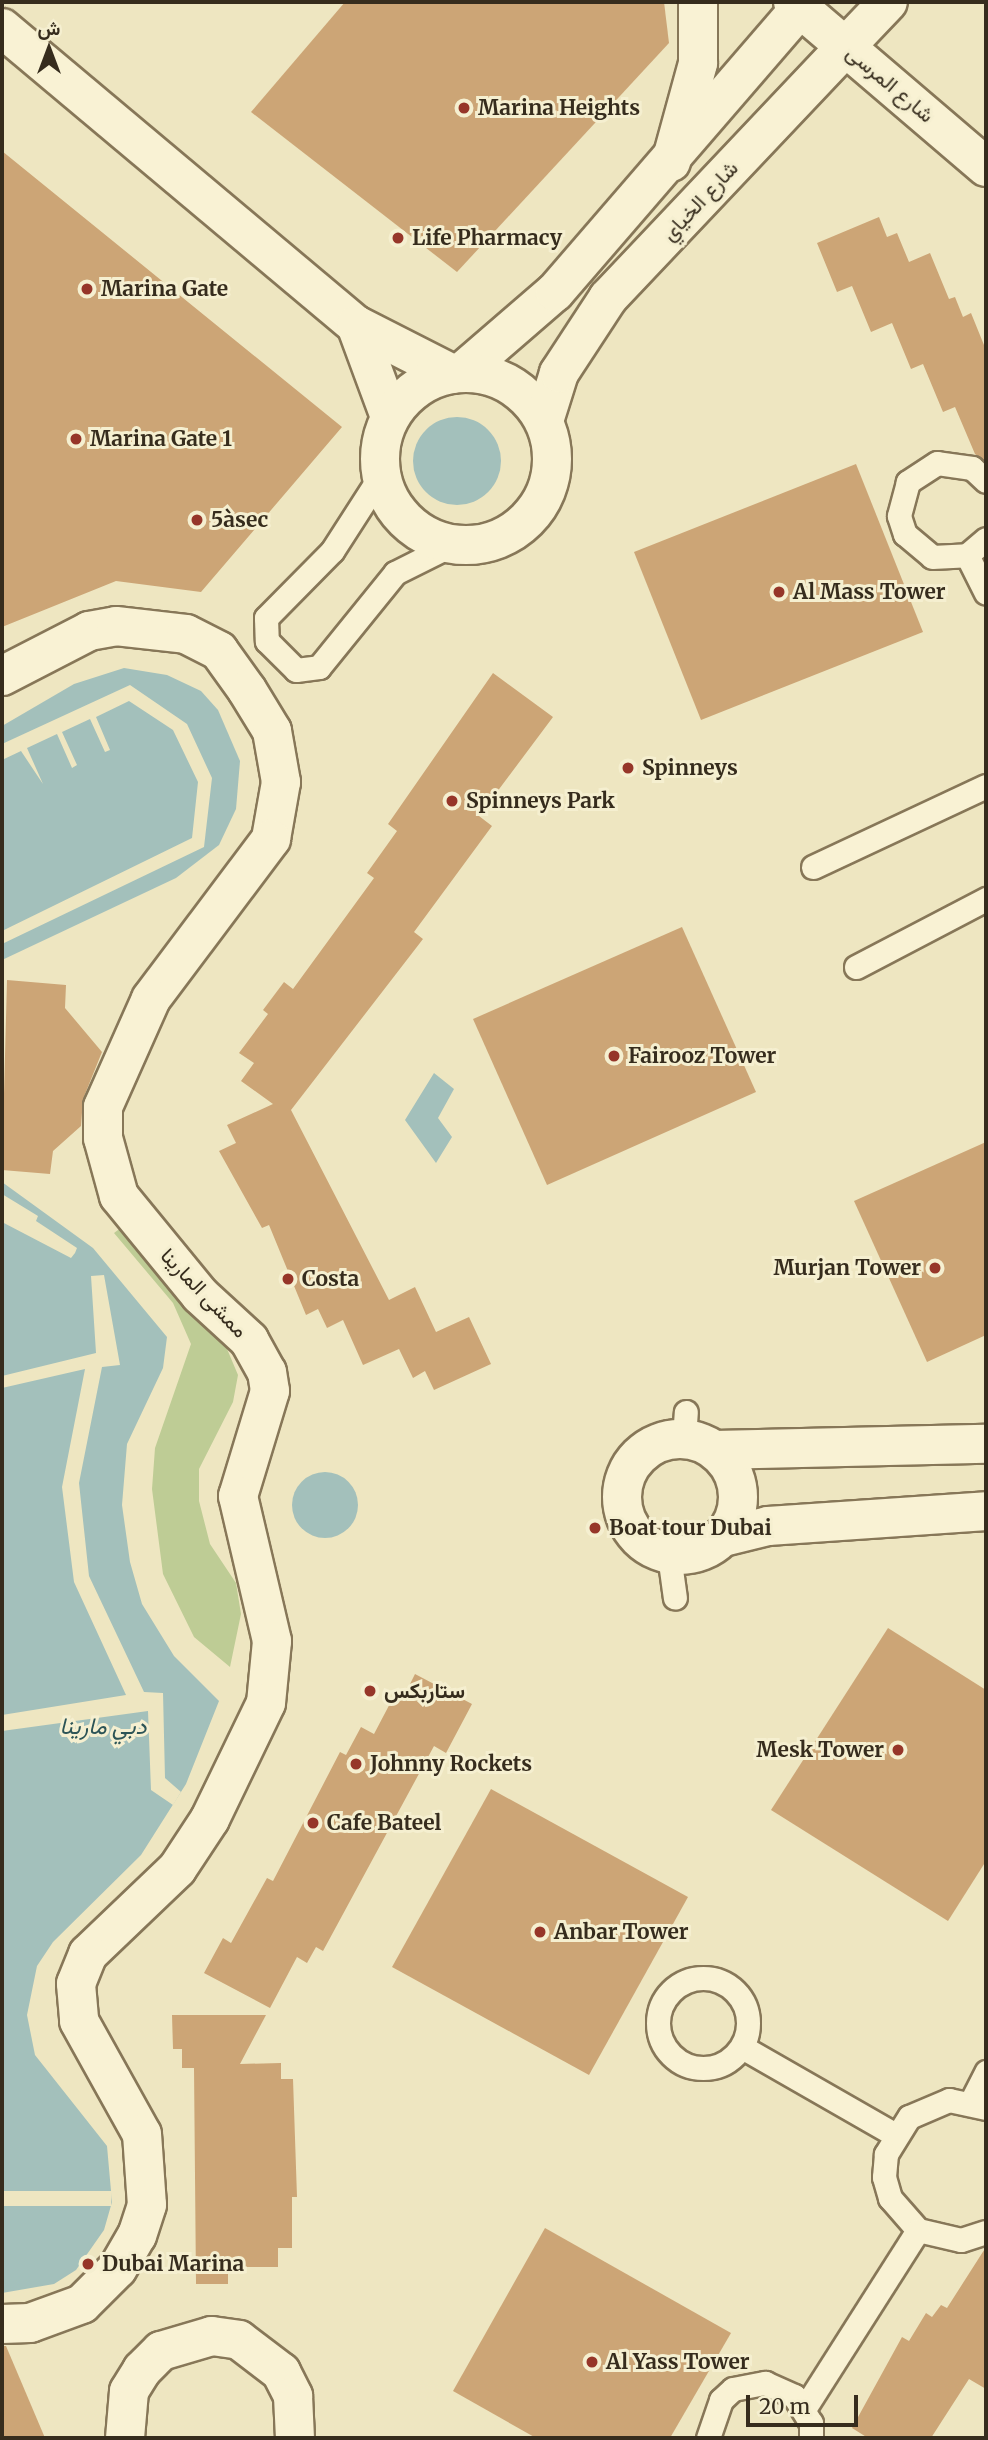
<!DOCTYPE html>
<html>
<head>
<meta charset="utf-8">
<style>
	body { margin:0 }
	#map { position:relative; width:988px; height:2440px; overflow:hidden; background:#eee6c1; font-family:Merriweather,Vazirmatn,serif }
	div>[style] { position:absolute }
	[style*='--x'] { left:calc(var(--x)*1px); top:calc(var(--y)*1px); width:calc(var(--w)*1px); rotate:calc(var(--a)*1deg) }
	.green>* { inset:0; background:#becc95 }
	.water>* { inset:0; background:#a3c0bb }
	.round { border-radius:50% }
	.pier>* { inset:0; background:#eee6c1 }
	.building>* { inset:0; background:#cca576 }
	.roads { filter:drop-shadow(2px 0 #877758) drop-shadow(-2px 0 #877758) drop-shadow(0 2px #877758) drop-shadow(0 -2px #877758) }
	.lane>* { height:23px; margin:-11.5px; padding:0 11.5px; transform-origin:11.5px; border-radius:11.5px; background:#f9f2d4 }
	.lane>.ring { margin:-11.5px; padding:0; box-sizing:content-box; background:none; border:23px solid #f9f2d4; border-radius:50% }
	.street>* { height:38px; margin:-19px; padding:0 19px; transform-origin:19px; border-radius:19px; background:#f9f2d4 }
	.street>.ring { margin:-19px; padding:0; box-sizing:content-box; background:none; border:38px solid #f9f2d4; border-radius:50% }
	.secondary>* { height:38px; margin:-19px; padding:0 19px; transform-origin:19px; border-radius:19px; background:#f9f2d4 }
	.dots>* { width:19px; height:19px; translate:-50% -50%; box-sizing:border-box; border:4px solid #f5efd0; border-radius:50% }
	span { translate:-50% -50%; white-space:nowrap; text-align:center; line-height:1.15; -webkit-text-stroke:6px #f5efd0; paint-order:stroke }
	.street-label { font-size:21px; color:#362c1d }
	.poi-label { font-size:21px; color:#362c1d; font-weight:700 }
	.left { translate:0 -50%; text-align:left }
	.right { translate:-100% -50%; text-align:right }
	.water-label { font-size:23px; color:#2c5456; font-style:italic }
	.frame { position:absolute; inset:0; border:4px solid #362c1d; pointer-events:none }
	.north { position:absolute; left:14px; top:14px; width:70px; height:70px; -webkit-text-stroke:5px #f5efd0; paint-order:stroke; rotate:0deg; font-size:19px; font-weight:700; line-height:28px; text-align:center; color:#362c1d }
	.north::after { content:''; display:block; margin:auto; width:24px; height:32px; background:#362c1d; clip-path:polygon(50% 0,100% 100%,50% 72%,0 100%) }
	.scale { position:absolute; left:746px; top:2395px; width:112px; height:32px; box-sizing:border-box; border:4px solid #362c1d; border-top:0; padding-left:9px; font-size:21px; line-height:24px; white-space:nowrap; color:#362c1d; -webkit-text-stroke:5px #f5efd0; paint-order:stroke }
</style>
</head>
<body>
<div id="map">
	<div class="green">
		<i style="clip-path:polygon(126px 1224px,222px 1337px,238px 1375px,233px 1402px,199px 1469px,199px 1501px,210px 1544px,236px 1583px,241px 1614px,230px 1667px,194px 1637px,163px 1574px,152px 1489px,155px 1448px,191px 1344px,173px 1303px,114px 1233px)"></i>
	</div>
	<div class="water">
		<i class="round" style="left:413px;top:417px;width:88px;height:88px"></i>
		<i style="clip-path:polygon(124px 668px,167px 675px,201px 691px,218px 710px,240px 761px,236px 809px,219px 845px,176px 878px,2px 960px,2px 726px,74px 684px)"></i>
		<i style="clip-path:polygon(434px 1073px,454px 1089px,438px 1118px,452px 1137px,436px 1163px,405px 1120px)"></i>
		<i style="clip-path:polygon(2px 1182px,93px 1248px,167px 1337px,163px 1368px,127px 1444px,122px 1505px,130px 1562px,142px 1604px,174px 1656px,219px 1701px,186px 1784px,141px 1855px,53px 1942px,37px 1966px,27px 2015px,35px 2055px,107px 2146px,112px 2202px,104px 2230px,76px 2270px,54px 2284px,2px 2293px)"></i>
		<i class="round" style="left:292px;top:1472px;width:66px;height:66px"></i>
	</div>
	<div class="pier">
		<i style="clip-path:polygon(130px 685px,187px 724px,212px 778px,204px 847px,2px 944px,2px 931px,192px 838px,198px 782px,173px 730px,129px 701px,96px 717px,110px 750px,105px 752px,90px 719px,62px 732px,77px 765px,72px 768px,57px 734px,27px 748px,43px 784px,21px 751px,2px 760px,2px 744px)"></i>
		<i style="clip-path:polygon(2px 1194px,38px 1216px,36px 1221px,77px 1248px,75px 1253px,71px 1258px,2px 1222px)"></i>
		<i style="clip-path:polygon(104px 1275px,120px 1365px,102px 1367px,79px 1483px,89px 1576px,144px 1692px,163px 1693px,165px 1778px,181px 1792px,173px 1805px,151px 1790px,148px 1711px,2px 1731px,2px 1715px,126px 1695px,74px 1582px,62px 1487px,85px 1369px,2px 1388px,2px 1376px,96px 1353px,91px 1276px)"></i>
		<i style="clip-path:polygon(2px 2191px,112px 2191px,111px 2206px,2px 2206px)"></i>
	</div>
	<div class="building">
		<i style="clip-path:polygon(345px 2px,664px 2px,669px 43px,457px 272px,251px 112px)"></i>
		<i style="clip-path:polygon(2px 151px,342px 427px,201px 592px,116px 581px,2px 627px)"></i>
		<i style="clip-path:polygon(879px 217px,887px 237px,897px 233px,909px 262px,930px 253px,949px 299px,955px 297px,963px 317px,971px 313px,986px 350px,986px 462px,975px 454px,955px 407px,943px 412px,923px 364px,911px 369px,892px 323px,871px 332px,852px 286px,837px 292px,817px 243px)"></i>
		<i style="clip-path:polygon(856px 464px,923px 632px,701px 720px,634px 552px)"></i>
		<i style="clip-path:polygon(493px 673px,553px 717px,479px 816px,492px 826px,414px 932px,423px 939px,291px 1110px,389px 1300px,415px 1287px,436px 1332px,469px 1317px,491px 1364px,434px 1390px,425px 1371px,413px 1378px,399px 1349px,363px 1365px,343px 1320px,327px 1328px,318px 1309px,306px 1315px,269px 1225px,262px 1228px,219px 1151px,236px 1143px,227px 1125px,273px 1104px,241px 1081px,254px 1063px,239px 1053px,268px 1014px,263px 1010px,284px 982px,293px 989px,374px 878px,367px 873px,397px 831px,388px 824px)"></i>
		<i style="clip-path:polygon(682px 927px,756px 1092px,547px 1185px,473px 1019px)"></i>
		<i style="clip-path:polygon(7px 980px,66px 985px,65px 1008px,102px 1052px,83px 1099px,81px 1126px,53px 1151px,50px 1174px,2px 1170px)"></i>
		<i style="clip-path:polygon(986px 1142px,986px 1335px,927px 1362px,854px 1201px)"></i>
		<i style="clip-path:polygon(888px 1628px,986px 1690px,986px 1861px,948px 1921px,771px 1810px)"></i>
		<i style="clip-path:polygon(415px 1674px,472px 1704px,446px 1753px,434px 1746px,323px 1951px,316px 1947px,307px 1963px,297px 1957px,270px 2008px,204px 1973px,223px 1938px,231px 1943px,267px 1878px,273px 1881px,340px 1752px,346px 1755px,361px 1727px,374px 1734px,395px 1694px,403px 1698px)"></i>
		<i style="clip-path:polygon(491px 1789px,688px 1897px,589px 2075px,392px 1967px)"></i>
		<i style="clip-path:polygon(172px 2015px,266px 2015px,240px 2064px,281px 2063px,281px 2079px,293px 2079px,297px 2197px,292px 2197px,292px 2248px,278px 2248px,278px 2267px,228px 2267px,228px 2284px,196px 2284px,194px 2068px,182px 2068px,182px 2049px,173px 2049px)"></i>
		<i style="clip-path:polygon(545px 2228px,731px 2333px,670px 2438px,536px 2438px,453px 2391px)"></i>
		<i style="clip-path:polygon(986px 2247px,986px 2389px,969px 2379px,931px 2438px,868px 2438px,852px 2428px,902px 2337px,909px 2341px,926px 2313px,932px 2317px,941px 2305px,947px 2308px)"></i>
		<i style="clip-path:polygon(2px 2346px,6px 2346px,45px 2438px,2px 2438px)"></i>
	</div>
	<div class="roads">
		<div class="lane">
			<i style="--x:381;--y:475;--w:90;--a:122.8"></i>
			<i style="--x:332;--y:551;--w:94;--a:134.6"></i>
			<i style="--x:266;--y:618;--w:23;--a:88"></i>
			<i style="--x:267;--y:641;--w:41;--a:45"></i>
			<i style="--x:296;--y:670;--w:23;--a:-7"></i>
			<i style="--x:319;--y:667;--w:121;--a:-51"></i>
			<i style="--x:395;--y:573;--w:65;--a:-26.6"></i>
			<i style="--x:986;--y:481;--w:19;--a:-137"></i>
			<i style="--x:972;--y:468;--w:35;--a:-172"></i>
			<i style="--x:937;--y:463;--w:35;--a:147"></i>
			<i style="--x:908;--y:482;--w:35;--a:105"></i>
			<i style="--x:899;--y:516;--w:19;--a:72"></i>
			<i style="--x:905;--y:534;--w:35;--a:40"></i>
			<i style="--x:932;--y:557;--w:35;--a:-3"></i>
			<i style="--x:967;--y:555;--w:25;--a:-40"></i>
			<i style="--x:967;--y:555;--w:42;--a:63.4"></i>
			<i style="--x:813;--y:867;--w:191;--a:-25.1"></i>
			<i style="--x:856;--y:967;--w:147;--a:-27.6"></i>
			<i style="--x:684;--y:1438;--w:26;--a:-86"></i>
			<i style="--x:669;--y:1555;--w:43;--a:82.1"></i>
			<i class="ring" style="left:658px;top:1978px;width:67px;height:67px"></i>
			<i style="--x:742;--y:2047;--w:175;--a:29.8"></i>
			<i style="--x:971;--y:2102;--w:34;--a:-63"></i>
			<i style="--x:986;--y:2108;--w:38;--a:-168"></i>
			<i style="--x:949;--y:2100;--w:43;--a:157"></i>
			<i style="--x:909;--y:2117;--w:44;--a:121.9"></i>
			<i style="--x:886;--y:2154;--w:23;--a:95"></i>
			<i style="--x:884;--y:2177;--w:22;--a:74"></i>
			<i style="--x:890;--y:2198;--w:43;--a:48.8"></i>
			<i style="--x:918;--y:2230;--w:44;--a:13.1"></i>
			<i style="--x:961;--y:2240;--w:26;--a:-18"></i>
			<i style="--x:804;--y:2409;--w:212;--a:-57.5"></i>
			<i style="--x:708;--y:2438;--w:40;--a:-71.1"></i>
			<i style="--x:721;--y:2400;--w:16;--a:-43"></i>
			<i style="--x:733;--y:2389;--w:33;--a:-11"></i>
			<i style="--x:765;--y:2383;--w:32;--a:24"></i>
			<i style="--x:794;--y:2396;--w:32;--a:58"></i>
			<i style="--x:811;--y:2423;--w:15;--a:90"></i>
		</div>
		<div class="street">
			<i style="--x:2;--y:28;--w:462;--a:40"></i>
			<i style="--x:356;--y:325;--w:108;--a:27"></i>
			<i style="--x:356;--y:325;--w:98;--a:69.7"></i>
			<i style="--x:461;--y:373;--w:124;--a:-40.8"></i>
			<i style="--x:555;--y:292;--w:375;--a:-49.2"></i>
			<i class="ring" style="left:380px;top:373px;width:134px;height:134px"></i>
			<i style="--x:544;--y:421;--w:50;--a:-72.6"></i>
			<i style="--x:559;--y:373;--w:90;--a:-56.8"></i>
			<i style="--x:608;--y:298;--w:345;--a:-46.6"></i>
			<i style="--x:2;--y:676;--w:98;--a:-27.3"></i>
			<i style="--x:89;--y:631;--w:27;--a:-10"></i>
			<i style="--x:116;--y:626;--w:70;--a:6.5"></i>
			<i style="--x:186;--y:634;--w:37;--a:27"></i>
			<i style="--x:219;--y:651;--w:48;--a:54.3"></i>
			<i style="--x:247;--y:690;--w:48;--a:58.6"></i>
			<i style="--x:272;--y:731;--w:52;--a:80"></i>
			<i style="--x:281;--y:782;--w:58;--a:100"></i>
			<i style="--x:271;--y:839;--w:200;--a:126.9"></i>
			<i style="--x:151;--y:999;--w:118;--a:114"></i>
			<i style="--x:103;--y:1107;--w:31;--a:90"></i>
			<i style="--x:103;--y:1138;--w:60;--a:74.6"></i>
			<i style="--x:119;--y:1196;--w:128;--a:50.7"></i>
			<i style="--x:200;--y:1295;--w:67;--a:42.6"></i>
			<i style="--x:249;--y:1340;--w:37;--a:61"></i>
			<i style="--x:267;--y:1372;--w:19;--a:81"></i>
			<i style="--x:270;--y:1391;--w:110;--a:106.9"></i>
			<i style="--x:238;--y:1496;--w:149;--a:76.8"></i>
			<i style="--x:272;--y:1641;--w:62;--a:95.5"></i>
			<i style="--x:266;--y:1703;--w:129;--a:115.8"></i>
			<i style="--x:210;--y:1819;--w:60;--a:123.4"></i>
			<i style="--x:177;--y:1869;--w:123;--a:136.3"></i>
			<i style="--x:88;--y:1954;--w:32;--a:112"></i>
			<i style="--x:76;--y:1984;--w:37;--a:85"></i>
			<i style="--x:79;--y:2021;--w:129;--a:60.9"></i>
			<i style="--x:142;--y:2134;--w:71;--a:86"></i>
			<i style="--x:147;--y:2205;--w:32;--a:108"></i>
			<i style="--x:137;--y:2235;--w:39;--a:120"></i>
			<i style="--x:117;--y:2269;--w:49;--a:135"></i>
			<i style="--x:82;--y:2304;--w:55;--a:159.9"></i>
			<i style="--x:30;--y:2323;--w:28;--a:178"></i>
			<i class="ring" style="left:622px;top:1439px;width:78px;height:78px"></i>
			<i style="--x:715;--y:1450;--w:271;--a:-1.3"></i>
			<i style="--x:723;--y:1537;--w:46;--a:-13.7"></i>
			<i style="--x:768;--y:1526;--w:219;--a:-3.9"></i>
			<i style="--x:125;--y:2438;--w:47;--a:-85.1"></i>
			<i style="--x:129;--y:2391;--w:25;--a:-58"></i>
			<i style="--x:142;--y:2370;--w:27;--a:-45"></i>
			<i style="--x:161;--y:2351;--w:53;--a:-16.4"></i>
			<i style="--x:212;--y:2336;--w:27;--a:8"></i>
			<i style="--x:239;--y:2340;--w:53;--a:37.3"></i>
			<i style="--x:281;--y:2372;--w:27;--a:63"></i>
			<i style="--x:293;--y:2396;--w:42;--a:87.3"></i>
		</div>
		<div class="secondary">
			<i style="--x:793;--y:2;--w:254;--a:40.5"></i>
			<i style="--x:845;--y:47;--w:62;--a:-46.3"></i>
			<i style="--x:671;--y:162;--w:103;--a:-74.7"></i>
			<i style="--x:698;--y:63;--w:61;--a:-90"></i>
		</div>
	</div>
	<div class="dots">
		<i style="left:464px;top:108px;background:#963629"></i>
		<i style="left:398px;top:238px;background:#963629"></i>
		<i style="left:87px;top:289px;background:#963629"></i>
		<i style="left:76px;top:439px;background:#963629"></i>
		<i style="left:197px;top:520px;background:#963629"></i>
		<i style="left:779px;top:592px;background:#963629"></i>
		<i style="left:628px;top:768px;background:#963629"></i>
		<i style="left:452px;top:801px;background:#963629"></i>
		<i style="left:614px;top:1056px;background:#963629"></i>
		<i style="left:935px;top:1268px;background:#963629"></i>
		<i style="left:288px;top:1279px;background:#963629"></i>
		<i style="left:595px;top:1528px;background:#963629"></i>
		<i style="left:370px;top:1691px;background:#963629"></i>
		<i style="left:898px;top:1750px;background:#963629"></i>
		<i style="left:356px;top:1764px;background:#963629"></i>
		<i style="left:313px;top:1823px;background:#963629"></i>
		<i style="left:540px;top:1932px;background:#963629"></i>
		<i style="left:88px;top:2264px;background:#963629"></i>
		<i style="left:592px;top:2362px;background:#963629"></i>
	</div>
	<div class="street-label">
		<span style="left:890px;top:84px;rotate:40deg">شارع المرسى</span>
		<span style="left:700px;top:201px;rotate:-47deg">شارع الخياي</span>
		<span style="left:204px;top:1293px;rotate:46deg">ممشى المارينا</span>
	</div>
	<div class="poi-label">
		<span class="left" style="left:478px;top:108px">Marina Heights</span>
		<span class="left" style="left:412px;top:238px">Life Pharmacy</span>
		<span class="left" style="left:101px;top:289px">Marina Gate</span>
		<span class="left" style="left:90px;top:439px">Marina Gate 1</span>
		<span class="left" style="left:211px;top:520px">5àsec</span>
		<span class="left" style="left:793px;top:592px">Al Mass Tower</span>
		<span class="left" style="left:642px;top:768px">Spinneys</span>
		<span class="left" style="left:466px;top:801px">Spinneys Park</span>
		<span class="left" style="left:628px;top:1056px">Fairooz Tower</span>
		<span class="right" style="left:921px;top:1268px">Murjan Tower</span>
		<span class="left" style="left:302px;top:1279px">Costa</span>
		<span class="left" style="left:609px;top:1528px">Boat tour Dubai</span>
		<span class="left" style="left:384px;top:1691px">ستاربكس</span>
		<span class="right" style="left:884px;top:1750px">Mesk Tower</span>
		<span class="left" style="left:370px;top:1764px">Johnny Rockets</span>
		<span class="left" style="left:327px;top:1823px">Cafe Bateel</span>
		<span class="left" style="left:554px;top:1932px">Anbar Tower</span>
		<span class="left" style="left:102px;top:2264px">Dubai Marina</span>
		<span class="left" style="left:606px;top:2362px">Al Yass Tower</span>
	</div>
	<div class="water-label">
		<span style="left:103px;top:1726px">دبي مارينا</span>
	</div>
	<div class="frame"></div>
	<div class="north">ش</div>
	<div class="scale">20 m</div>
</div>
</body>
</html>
